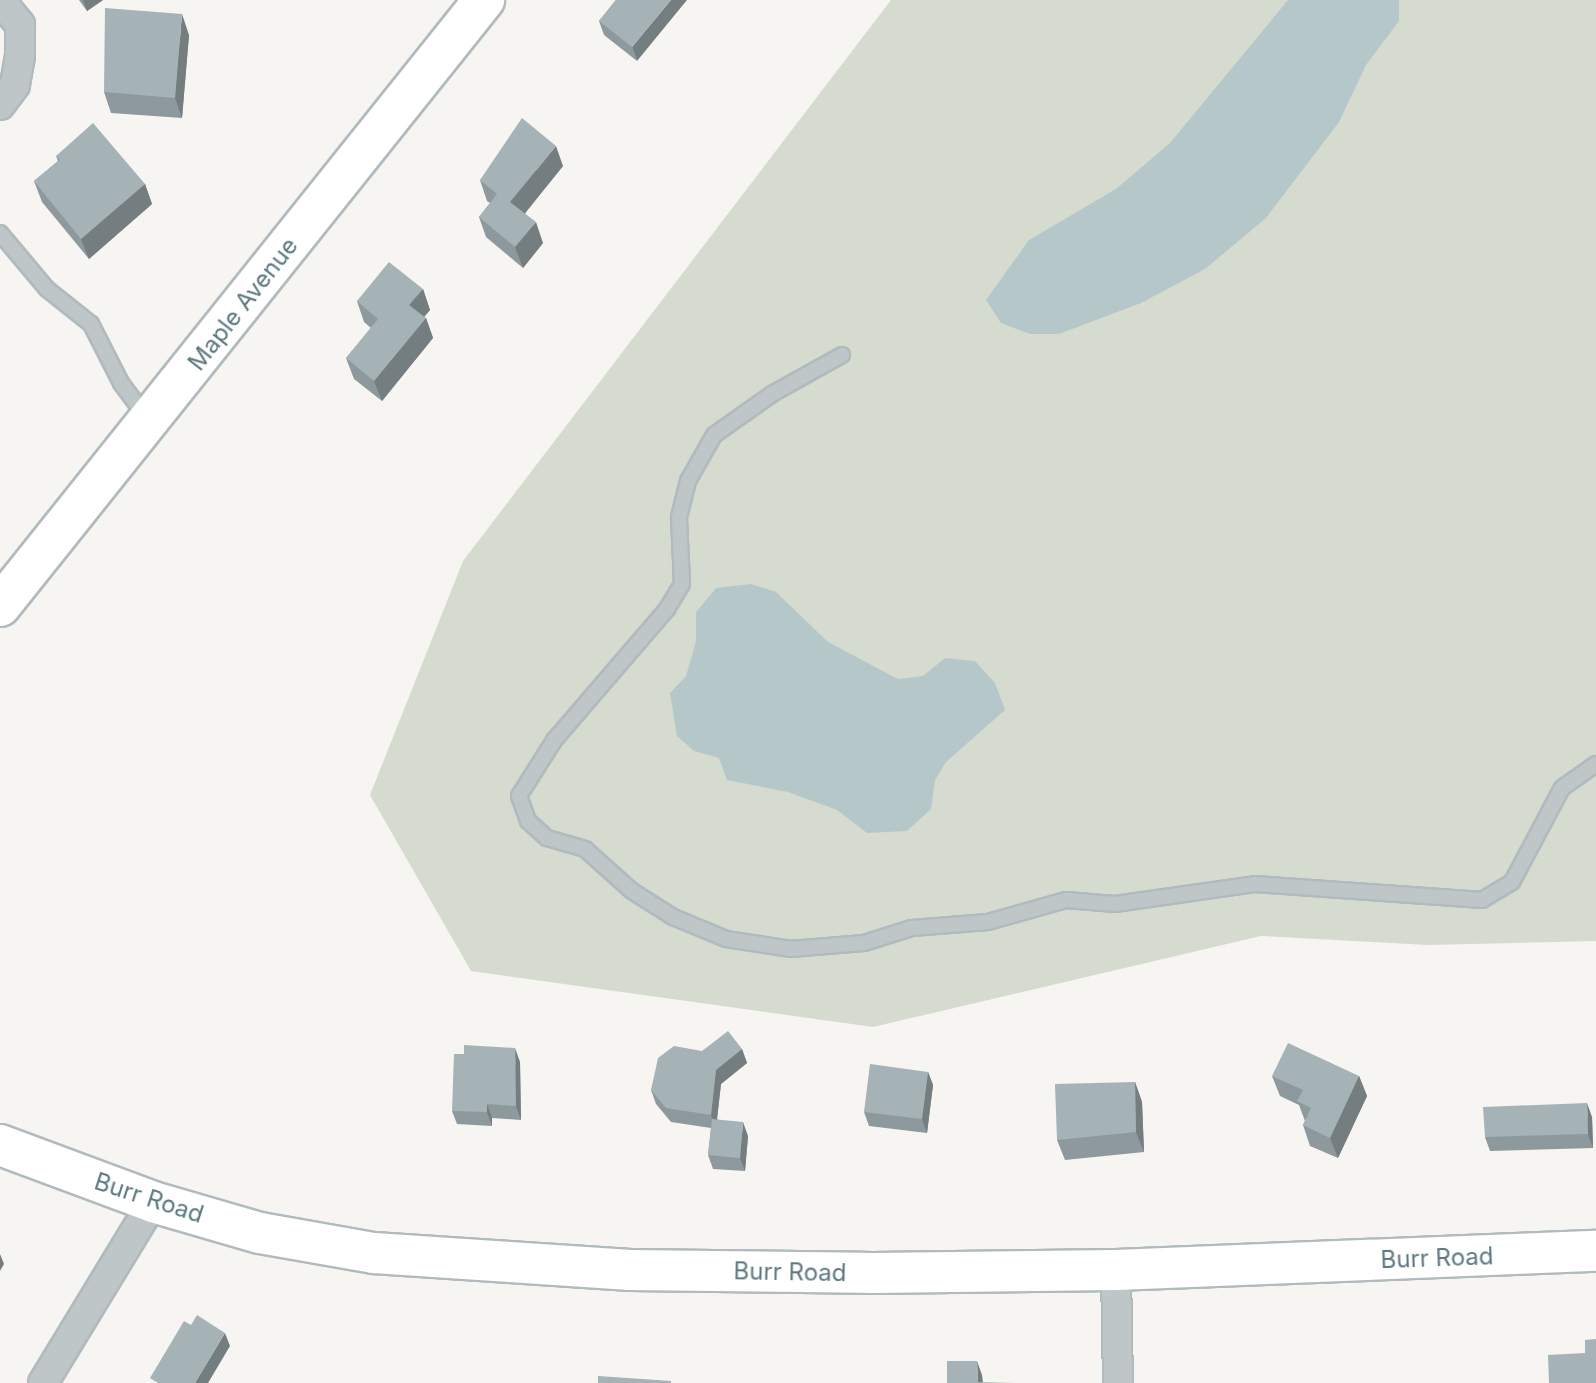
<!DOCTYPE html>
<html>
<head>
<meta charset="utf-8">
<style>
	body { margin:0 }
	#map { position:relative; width:1596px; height:1383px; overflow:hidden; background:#f6f5f1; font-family:Inter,sans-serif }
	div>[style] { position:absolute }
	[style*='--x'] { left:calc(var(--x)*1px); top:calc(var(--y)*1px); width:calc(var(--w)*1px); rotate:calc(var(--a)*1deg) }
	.green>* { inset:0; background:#d6dbd0 }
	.water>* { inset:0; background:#b5c7c9 }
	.roads { filter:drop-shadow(2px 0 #b1babd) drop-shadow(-2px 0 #b1babd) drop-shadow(0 2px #b1babd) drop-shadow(0 -2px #b1babd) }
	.lane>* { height:14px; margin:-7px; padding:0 7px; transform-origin:7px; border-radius:7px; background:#bfc6c8 }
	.street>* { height:28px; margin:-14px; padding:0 14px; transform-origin:14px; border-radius:14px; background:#bfc6c8 }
	.secondary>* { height:40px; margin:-20px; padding:0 20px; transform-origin:20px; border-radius:20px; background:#fff }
	.wall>* { inset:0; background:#8e999d }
	.shaded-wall>* { inset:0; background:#747d7f }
	.building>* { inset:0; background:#a5b2b6 }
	span { translate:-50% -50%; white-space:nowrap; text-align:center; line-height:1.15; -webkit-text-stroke:8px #fff; paint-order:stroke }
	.street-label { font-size:24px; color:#5d7880 }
</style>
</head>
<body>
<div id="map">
	<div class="green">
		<i style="clip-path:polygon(891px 0,1596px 0,1596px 941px,1428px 945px,1261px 936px,873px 1027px,471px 971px,370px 795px,463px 561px)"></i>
	</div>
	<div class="water">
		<i style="clip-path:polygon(1288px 0,1399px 0,1399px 21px,1366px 65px,1339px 122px,1266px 218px,1205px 269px,1141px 303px,1059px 334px,1030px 334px,1001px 323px,986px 300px,1029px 240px,1116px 189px,1170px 143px)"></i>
		<i style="clip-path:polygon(751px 584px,776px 592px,828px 642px,898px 679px,923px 676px,945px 658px,975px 661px,995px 683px,1005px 710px,946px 762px,935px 780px,931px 809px,907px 831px,867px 833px,837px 810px,788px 792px,727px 780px,719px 758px,694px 751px,677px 736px,670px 693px,686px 676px,696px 641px,696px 612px,716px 588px)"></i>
	</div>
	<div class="roads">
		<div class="lane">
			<i style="--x:0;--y:233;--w:73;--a:50"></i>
			<i style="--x:47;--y:289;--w:56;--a:38.5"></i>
			<i style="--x:91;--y:324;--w:66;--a:63"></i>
			<i style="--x:121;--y:383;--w:44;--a:53.4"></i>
			<i style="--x:842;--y:355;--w:80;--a:150.9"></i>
			<i style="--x:772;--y:394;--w:71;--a:144.7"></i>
			<i style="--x:714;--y:435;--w:53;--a:119.5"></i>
			<i style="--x:688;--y:481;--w:38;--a:104"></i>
			<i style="--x:679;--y:518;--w:66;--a:87.4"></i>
			<i style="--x:682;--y:584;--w:29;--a:121"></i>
			<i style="--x:667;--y:609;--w:172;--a:130.7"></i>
			<i style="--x:555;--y:739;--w:67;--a:122.3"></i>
			<i style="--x:519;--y:796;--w:27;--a:70"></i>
			<i style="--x:528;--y:821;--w:25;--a:42"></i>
			<i style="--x:547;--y:838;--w:40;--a:16"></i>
			<i style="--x:585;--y:849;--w:63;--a:41.8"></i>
			<i style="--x:632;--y:891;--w:49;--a:32.4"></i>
			<i style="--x:673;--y:917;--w:57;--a:22.5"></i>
			<i style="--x:726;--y:939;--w:66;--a:8.7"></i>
			<i style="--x:791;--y:949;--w:73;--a:-4.7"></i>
			<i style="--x:864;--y:943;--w:50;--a:-17.4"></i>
			<i style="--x:912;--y:928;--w:76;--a:-4.5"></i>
			<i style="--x:988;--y:922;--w:81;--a:-15.8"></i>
			<i style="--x:1066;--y:900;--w:49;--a:4.7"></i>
			<i style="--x:1115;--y:904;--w:141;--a:-8.1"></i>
			<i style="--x:1255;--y:884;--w:228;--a:4"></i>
			<i style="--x:1482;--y:900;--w:35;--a:-31"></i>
			<i style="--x:1512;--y:882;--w:106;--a:-62"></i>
			<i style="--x:1562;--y:788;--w:42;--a:-35.2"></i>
		</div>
		<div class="street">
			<i style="--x:0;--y:0;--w:32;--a:51"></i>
			<i style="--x:20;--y:25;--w:31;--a:90"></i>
			<i style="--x:20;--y:56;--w:29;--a:100"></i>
			<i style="--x:15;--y:85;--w:25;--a:127"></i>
			<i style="--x:1116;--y:1270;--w:113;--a:89"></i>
			<i style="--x:43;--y:1383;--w:212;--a:-58.7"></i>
		</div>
		<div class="secondary">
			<i style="--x:0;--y:606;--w:776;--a:-51.39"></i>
			<i style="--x:0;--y:1145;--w:163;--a:20.4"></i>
			<i style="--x:153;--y:1202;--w:111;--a:16.2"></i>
			<i style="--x:260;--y:1233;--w:116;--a:10"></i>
			<i style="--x:374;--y:1253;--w:257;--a:3.8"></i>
			<i style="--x:630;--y:1270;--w:242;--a:0.7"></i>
			<i style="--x:872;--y:1273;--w:244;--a:-0.7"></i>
			<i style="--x:1116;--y:1270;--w:480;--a:-2.3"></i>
		</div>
	</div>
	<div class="wall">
		<i style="clip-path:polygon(79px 0,103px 0,87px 11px)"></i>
		<i style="clip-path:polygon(616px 0,637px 61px,604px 35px,599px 21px)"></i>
		<i style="clip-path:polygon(189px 35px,182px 118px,111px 113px,104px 92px)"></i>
		<i style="clip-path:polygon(56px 156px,145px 184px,152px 204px,89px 259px,42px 202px,34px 181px,58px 161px)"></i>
		<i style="clip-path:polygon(563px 166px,525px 213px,543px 243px,523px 268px,486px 237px,479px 217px,490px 203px,487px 201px,480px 180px)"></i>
		<i style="clip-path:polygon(423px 289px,430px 310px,424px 317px,426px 318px,433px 338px,382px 401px,354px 379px,346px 358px,371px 328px,364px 322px,357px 301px)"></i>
		<i style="clip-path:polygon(742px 1049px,747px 1063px,721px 1084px,717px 1119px,748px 1136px,745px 1171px,713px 1169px,708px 1155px,711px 1128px,671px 1122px,656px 1104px,651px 1090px,702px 1051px)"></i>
		<i style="clip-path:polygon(520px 1062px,521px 1120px,492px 1118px,492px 1126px,457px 1124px,452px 1111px)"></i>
		<i style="clip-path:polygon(928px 1072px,933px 1085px,927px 1133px,869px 1126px,864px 1112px)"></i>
		<i style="clip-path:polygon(1272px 1076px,1359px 1076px,1367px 1096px,1338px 1158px,1310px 1146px,1303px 1125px,1305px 1121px,1299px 1105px,1280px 1096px)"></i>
		<i style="clip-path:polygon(1135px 1082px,1142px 1102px,1144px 1152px,1065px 1160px,1057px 1140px)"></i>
		<i style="clip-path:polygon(1592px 1117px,1593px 1148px,1490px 1151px,1485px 1137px)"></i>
	</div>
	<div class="shaded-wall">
		<i style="clip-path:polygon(83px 0,103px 0,87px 11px)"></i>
		<i style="clip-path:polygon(671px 0,687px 0,637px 61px,632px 47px)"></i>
		<i style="clip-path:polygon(182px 14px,189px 35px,182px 118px,175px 98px)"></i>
		<i style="clip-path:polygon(556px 146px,563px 166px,518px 222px,510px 202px)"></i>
		<i style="clip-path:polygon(145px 184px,152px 204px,89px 259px,81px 239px)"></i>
		<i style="clip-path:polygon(536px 222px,543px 243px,523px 268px,515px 247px)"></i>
		<i style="clip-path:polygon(423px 289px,430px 310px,417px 325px,409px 305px)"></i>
		<i style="clip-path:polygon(426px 318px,433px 338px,382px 401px,374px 381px)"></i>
		<i style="clip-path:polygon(515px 1048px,520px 1062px,521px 1120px,516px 1106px)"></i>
		<i style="clip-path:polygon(742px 1049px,747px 1063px,721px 1084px,716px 1128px,711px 1115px,716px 1070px)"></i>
		<i style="clip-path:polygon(928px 1072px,933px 1085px,927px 1133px,922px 1119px)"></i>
		<i style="clip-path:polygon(1359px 1076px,1367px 1096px,1338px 1158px,1330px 1138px)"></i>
		<i style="clip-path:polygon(1135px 1082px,1142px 1102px,1144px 1152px,1136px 1132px)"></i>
		<i style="clip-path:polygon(1587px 1103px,1592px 1117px,1593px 1148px,1588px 1134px)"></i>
		<i style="clip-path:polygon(487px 1104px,492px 1118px,492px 1126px,487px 1112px)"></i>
		<i style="clip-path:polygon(743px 1122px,748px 1136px,745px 1171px,740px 1158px)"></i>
		<i style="clip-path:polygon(0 1254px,4px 1264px,0 1271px)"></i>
		<i style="clip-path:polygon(225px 1333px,230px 1346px,208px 1383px,195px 1383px)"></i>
		<i style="clip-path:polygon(977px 1361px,982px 1375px,983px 1383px,978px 1383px)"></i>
	</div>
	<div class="building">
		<i style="clip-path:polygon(616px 0,671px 0,632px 47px,599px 21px)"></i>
		<i style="clip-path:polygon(105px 8px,182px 14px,175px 98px,104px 92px)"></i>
		<i style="clip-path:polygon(522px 118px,556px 146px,510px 202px,536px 222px,515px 247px,479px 217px,497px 194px,480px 180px)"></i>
		<i style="clip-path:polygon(93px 123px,145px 184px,81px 239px,34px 181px,60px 160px,56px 156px)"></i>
		<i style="clip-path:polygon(389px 262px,423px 289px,409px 305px,426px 318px,374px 381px,346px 358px,378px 319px,357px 301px)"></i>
		<i style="clip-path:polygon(728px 1031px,742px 1049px,716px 1070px,711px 1115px,666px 1108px,651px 1090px,658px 1058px,674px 1046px,702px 1051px)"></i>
		<i style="clip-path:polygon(1288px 1043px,1359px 1076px,1330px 1138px,1303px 1125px,1311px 1108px,1297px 1101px,1303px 1090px,1272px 1076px)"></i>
		<i style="clip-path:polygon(464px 1045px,515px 1048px,516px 1106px,487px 1104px,487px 1112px,452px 1111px,454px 1054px,464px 1054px)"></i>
		<i style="clip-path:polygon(870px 1064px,928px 1072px,922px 1119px,864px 1112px)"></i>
		<i style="clip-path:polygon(1135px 1082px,1136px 1132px,1057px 1140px,1055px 1084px)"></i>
		<i style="clip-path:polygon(1587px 1103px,1588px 1134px,1485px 1137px,1483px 1107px)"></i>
		<i style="clip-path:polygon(712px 1119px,743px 1122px,740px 1158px,708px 1155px)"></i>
		<i style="clip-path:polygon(197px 1315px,225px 1333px,195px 1383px,158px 1383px,150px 1378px,184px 1321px,191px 1325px)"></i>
		<i style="clip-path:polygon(1596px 1339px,1596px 1383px,1549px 1383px,1548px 1355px,1585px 1353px,1585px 1340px)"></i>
		<i style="clip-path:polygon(947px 1361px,977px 1361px,978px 1382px,1014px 1383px,947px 1383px)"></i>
		<i style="clip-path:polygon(598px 1376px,671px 1381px,671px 1383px,598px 1383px)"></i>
	</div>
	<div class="street-label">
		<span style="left:243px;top:304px;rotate:-52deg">Maple Avenue</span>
		<span style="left:149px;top:1198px;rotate:18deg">Burr Road</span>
		<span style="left:1437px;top:1258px;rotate:-2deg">Burr Road</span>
		<span style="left:790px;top:1272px;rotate:1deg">Burr Road</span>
	</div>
</div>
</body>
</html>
